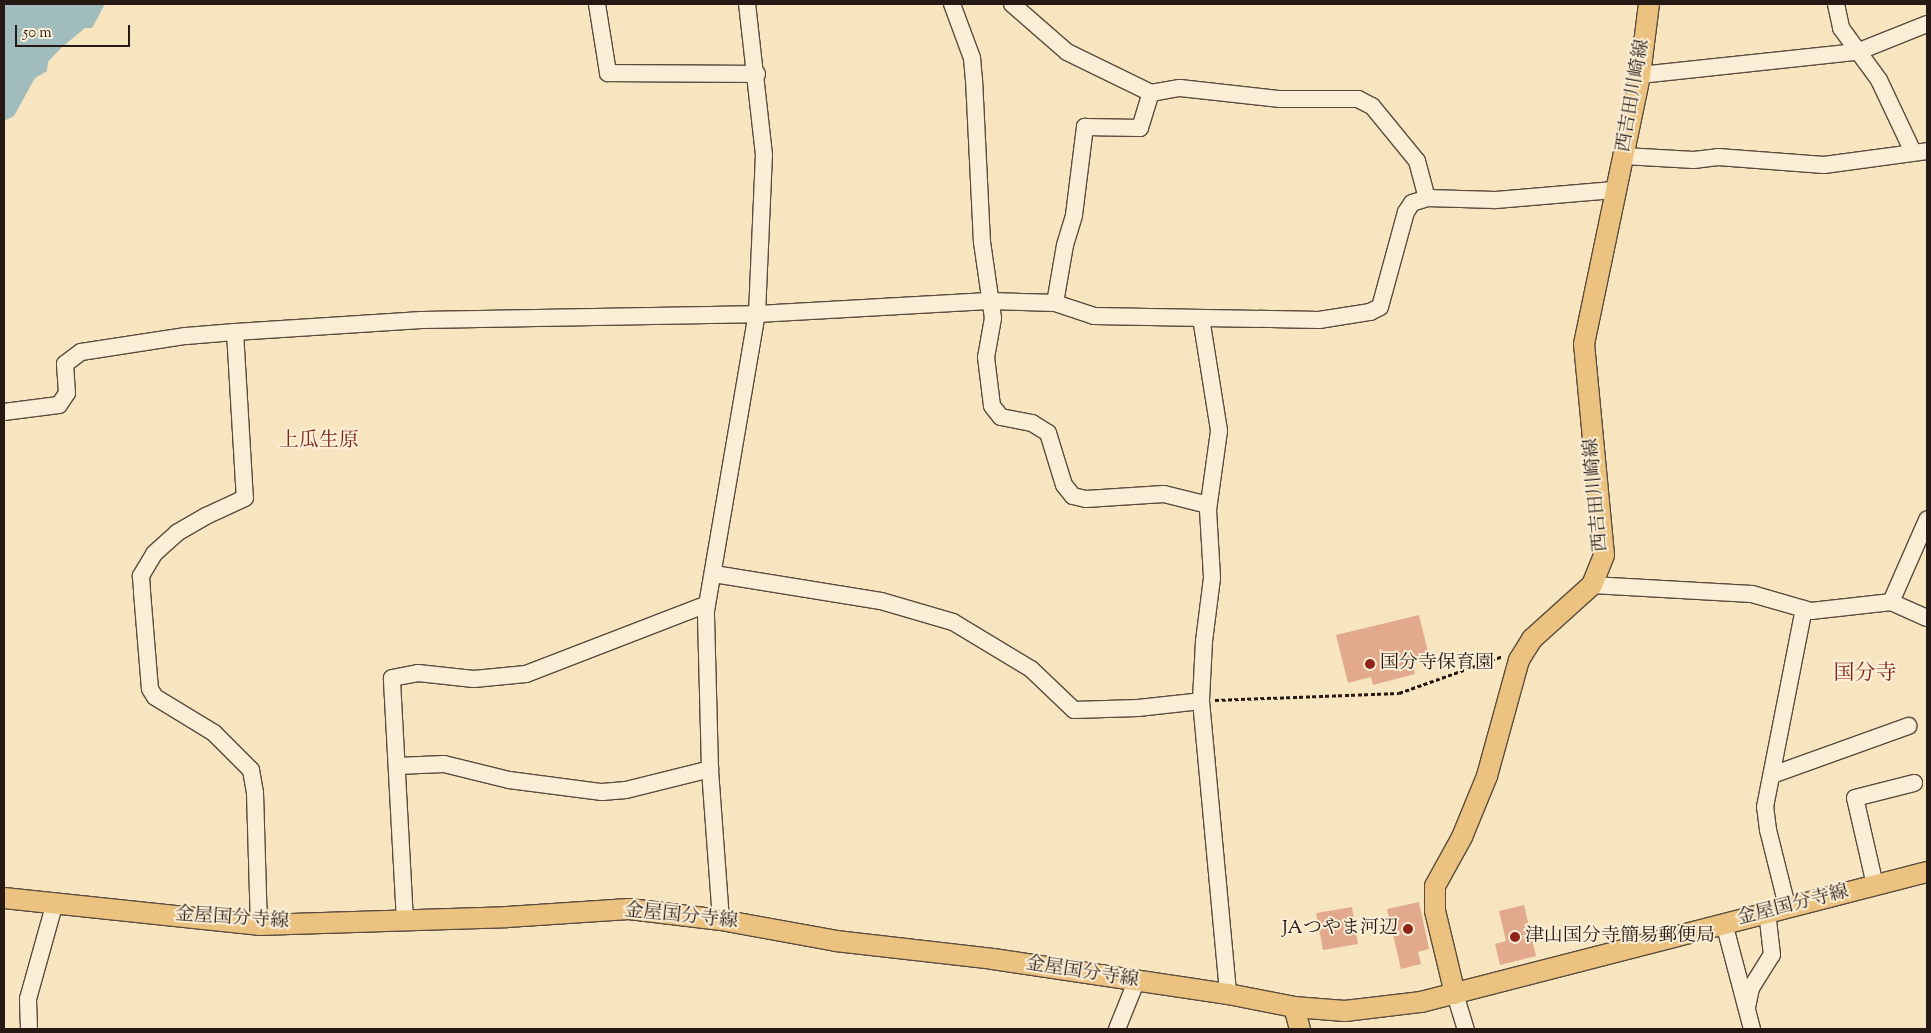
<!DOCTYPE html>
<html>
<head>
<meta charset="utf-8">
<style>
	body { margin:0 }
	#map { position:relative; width:1931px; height:1033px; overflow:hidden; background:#f7e5c0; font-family:"Sorts Mill Goudy","Noto Serif JP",serif }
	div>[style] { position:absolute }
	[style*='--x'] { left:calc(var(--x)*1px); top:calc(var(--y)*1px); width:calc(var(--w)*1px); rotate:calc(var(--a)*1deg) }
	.water>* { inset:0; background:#a1bcbc }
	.building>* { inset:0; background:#e3a98d }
	.path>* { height:2.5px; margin-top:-1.25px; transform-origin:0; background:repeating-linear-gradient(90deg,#261913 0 4px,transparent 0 6.5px) }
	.roads { filter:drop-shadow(1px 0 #5a4c3e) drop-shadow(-1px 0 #5a4c3e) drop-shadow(0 1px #5a4c3e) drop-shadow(0 -1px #5a4c3e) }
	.minor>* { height:16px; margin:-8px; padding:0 8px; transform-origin:8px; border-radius:8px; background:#faeed6 }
	.major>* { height:20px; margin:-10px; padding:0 10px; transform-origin:10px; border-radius:10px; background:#ecc280 }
	.dots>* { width:14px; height:14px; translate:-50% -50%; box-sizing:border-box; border:2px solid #faeed6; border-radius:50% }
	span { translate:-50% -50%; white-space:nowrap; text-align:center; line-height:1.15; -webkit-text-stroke:4px #faeed6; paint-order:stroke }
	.street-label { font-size:19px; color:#261913 }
	.poi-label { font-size:19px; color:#261913 }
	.left { translate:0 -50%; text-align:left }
	.right { translate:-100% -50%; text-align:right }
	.neighbourhood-label { font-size:20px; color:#7a1f14 }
	.quarter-label { font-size:21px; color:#7a1f14 }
	.frame { position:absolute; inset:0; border:5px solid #261913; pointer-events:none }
	.scale { position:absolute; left:15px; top:25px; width:115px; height:22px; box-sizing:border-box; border:2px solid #261913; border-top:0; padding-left:6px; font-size:15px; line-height:18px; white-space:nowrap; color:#261913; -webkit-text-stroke:4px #faeed6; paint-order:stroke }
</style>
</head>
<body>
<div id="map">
	<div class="water">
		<i style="clip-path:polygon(4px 4px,105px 4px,92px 28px,85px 28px,61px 48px,48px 62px,47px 71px,35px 78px,14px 116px,4px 121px)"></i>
	</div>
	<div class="building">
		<i style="clip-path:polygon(1419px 615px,1429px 656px,1412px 660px,1415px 674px,1373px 685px,1371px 677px,1348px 683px,1336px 635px)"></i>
		<i style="clip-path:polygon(1419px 902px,1429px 949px,1418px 952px,1421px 964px,1401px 969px,1387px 909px)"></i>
		<i style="clip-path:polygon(1524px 905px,1536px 956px,1500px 965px,1495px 944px,1506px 941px,1499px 911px)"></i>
		<i style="clip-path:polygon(1352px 907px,1358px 944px,1323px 950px,1316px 913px)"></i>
	</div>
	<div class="path">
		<i style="--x:1215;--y:700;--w:184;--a:-2.2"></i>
		<i style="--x:1399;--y:693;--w:110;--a:-19.6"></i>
	</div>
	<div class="roads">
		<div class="minor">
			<i style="--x:597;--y:4;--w:70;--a:80.9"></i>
			<i style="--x:608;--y:73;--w:149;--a:0.4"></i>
			<i style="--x:952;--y:4;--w:58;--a:69.7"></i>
			<i style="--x:972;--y:58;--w:21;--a:85"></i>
			<i style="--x:974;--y:79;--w:163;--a:87.2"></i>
			<i style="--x:982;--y:242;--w:77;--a:81.8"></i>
			<i style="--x:993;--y:318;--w:40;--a:100"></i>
			<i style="--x:986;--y:357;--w:49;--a:83"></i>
			<i style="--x:992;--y:406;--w:14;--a:51"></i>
			<i style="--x:1001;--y:417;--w:32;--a:11"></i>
			<i style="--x:1032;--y:423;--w:19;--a:32"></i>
			<i style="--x:1048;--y:433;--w:54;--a:72.9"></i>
			<i style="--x:1064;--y:485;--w:14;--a:51"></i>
			<i style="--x:1073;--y:496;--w:13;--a:13"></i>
			<i style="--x:1086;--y:499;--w:78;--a:-3.7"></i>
			<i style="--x:1164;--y:494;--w:45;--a:14"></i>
			<i style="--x:1012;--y:4;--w:73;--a:41.1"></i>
			<i style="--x:1067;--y:52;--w:93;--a:26"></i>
			<i style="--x:1151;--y:93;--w:29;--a:-10"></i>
			<i style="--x:1180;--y:88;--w:101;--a:6.3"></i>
			<i style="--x:1280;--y:99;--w:78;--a:0"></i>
			<i style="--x:1358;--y:99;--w:16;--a:27"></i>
			<i style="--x:1372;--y:106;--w:71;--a:50.7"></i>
			<i style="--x:1417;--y:161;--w:38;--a:75"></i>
			<i style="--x:1836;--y:4;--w:25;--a:78"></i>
			<i style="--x:1841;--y:28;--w:64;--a:53.8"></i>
			<i style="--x:1879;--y:80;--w:80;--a:64.7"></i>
			<i style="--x:1640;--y:75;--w:218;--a:-6.1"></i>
			<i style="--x:1857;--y:52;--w:75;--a:-21.8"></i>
			<i style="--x:1624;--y:156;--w:70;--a:3.3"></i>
			<i style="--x:1694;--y:160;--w:24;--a:-7"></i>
			<i style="--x:1718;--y:157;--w:106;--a:4.3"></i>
			<i style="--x:1824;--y:165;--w:104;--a:-7.7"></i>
			<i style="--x:1055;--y:303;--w:59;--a:-80.2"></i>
			<i style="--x:1065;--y:245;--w:31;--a:-73"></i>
			<i style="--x:1074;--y:215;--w:89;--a:-82.9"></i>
			<i style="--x:1085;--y:127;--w:55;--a:1"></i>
			<i style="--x:1140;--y:128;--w:37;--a:-73"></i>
			<i style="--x:1201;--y:318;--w:114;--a:80.9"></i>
			<i style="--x:1219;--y:431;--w:80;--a:97.9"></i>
			<i style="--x:1208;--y:510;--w:68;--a:86.6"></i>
			<i style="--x:1212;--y:578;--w:64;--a:97.2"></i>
			<i style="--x:1204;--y:641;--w:60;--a:92.9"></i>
			<i style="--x:1201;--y:701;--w:294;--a:84.7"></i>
			<i style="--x:235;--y:332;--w:166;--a:86.6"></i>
			<i style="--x:245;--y:498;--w:43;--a:155.2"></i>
			<i style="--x:206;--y:516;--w:34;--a:150"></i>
			<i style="--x:177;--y:533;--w:31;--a:138"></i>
			<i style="--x:154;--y:554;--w:26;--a:121"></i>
			<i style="--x:141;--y:576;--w:16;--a:86"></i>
			<i style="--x:142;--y:592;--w:97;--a:85.3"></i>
			<i style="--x:150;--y:689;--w:9;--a:58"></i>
			<i style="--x:155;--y:697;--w:69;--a:31.4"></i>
			<i style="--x:214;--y:733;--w:52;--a:45"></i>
			<i style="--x:251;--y:770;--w:23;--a:80"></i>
			<i style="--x:255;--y:793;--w:132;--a:88.3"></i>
			<i style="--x:4;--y:412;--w:55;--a:-7.3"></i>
			<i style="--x:59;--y:405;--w:14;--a:-56"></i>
			<i style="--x:67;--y:393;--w:29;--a:-94"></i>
			<i style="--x:65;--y:364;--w:20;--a:-37"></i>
			<i style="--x:81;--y:352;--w:106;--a:-8.7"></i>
			<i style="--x:186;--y:336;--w:49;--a:-4.7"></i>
			<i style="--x:235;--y:332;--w:187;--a:-3.7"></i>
			<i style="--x:422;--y:320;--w:335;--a:-1"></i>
			<i style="--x:757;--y:314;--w:232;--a:-3.2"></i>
			<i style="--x:989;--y:301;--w:66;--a:1.7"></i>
			<i style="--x:1055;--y:303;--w:41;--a:18.4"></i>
			<i style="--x:1094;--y:316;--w:225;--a:1"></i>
			<i style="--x:1319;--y:320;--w:52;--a:-8.9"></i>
			<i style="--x:1370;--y:312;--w:11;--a:-27"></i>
			<i style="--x:1380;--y:307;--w:98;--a:-74.7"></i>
			<i style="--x:1406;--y:212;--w:11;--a:-56"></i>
			<i style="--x:1412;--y:203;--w:16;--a:-18"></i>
			<i style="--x:1427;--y:198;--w:68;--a:1.7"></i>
			<i style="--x:1495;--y:200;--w:120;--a:-4.8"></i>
			<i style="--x:714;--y:574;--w:169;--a:9.2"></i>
			<i style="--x:881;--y:601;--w:75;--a:16.3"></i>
			<i style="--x:953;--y:622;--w:91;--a:31.1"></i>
			<i style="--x:1031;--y:669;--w:59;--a:43.6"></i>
			<i style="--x:1074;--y:710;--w:64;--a:-1.8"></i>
			<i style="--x:1138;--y:708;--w:63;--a:-6.3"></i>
			<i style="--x:1592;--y:585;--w:160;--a:3.2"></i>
			<i style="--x:1752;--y:594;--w:61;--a:16.1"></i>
			<i style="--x:1811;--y:611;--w:81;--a:-6.4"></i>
			<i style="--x:1891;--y:602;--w:39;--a:24"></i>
			<i style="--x:1891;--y:602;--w:90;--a:-66.3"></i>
			<i style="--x:397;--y:766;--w:47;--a:-2.4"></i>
			<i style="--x:444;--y:764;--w:67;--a:13.8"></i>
			<i style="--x:509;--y:780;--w:94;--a:7.4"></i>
			<i style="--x:602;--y:792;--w:24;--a:-5"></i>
			<i style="--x:626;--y:790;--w:87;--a:-14"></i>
			<i style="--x:1772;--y:775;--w:145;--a:-19.8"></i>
			<i style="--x:1875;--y:885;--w:89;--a:-102.9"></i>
			<i style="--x:1855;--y:798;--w:61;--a:-14.3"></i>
			<i style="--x:1787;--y:906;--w:78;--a:-104"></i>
			<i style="--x:1768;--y:830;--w:23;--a:-97"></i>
			<i style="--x:1765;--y:807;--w:202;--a:-78.9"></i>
			<i style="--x:721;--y:920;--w:151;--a:-94.2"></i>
			<i style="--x:710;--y:769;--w:158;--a:-91.5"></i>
			<i style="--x:706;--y:611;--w:301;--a:-80.3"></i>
			<i style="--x:757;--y:314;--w:159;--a:-87.5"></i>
			<i style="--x:764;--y:155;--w:152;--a:-96.4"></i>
			<i style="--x:405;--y:921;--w:243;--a:-93.1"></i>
			<i style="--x:392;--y:678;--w:26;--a:-11"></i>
			<i style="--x:418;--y:673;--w:56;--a:6.1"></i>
			<i style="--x:474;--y:679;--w:52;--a:-5.5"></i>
			<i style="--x:526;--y:674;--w:194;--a:-21.1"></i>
			<i style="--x:1724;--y:923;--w:110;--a:75.2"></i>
			<i style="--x:1455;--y:994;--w:37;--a:73"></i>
			<i style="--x:1747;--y:1007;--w:19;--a:-78"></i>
			<i style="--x:1751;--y:988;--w:39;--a:-58"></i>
			<i style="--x:1772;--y:955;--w:43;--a:-96.6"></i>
			<i style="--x:29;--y:1029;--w:30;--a:-92"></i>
			<i style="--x:28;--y:999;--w:101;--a:-74.4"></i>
			<i style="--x:1117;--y:1029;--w:51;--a:-68"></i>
		</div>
		<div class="major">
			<i style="--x:4;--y:898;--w:256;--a:6"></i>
			<i style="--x:259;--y:925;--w:248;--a:-1.8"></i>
			<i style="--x:507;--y:917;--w:122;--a:-3.8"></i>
			<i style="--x:629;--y:909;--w:93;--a:6.8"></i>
			<i style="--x:721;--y:920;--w:117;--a:10.3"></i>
			<i style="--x:836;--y:941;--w:158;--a:6.5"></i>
			<i style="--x:993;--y:959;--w:238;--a:8.5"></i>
			<i style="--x:1228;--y:994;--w:67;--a:11.1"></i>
			<i style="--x:1294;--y:1007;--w:51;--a:4.5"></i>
			<i style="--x:1345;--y:1011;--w:77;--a:-6.8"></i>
			<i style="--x:1421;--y:1002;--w:522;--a:-14.41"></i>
			<i style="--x:1455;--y:994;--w:85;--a:-103.5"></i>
			<i style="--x:1435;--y:911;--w:25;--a:-90"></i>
			<i style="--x:1435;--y:886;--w:56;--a:-61.1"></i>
			<i style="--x:1462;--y:837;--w:66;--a:-67.7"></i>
			<i style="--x:1487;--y:776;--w:120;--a:-74.6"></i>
			<i style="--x:1519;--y:660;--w:25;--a:-58"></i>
			<i style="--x:1532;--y:639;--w:81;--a:-42"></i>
			<i style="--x:1592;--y:585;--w:32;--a:-68"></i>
			<i style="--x:1604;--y:555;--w:212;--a:-95.4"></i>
			<i style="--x:1584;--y:344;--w:275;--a:-78.2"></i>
			<i style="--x:1640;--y:75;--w:72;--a:-82.8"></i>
			<i style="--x:1294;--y:1007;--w:23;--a:75"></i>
		</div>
	</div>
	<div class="dots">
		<i style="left:1370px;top:664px;background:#8f2418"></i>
		<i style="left:1408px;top:929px;background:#8f2418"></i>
		<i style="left:1515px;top:937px;background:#8f2418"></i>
	</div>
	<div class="street-label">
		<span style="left:1634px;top:96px;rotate:-80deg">西吉田川崎線</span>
		<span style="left:1597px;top:495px;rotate:-95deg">西吉田川崎線</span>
		<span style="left:1793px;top:906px;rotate:-14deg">金屋国分寺線</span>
		<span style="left:681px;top:917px;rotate:6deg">金屋国分寺線</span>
		<span style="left:232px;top:919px;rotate:4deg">金屋国分寺線</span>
		<span style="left:1082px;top:973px;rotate:9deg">金屋国分寺線</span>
	</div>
	<div class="poi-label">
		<span class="left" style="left:1380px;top:664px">国分寺保育園</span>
		<span class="right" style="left:1398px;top:929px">JAつやま河辺</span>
		<span class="left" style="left:1525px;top:937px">津山国分寺簡易郵便局</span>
	</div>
	<div class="neighbourhood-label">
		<span style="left:319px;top:441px">上瓜生原</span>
	</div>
	<div class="quarter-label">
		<span style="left:1865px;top:674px">国分寺</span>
	</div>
	<div class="frame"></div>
	<div class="scale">50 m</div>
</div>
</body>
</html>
